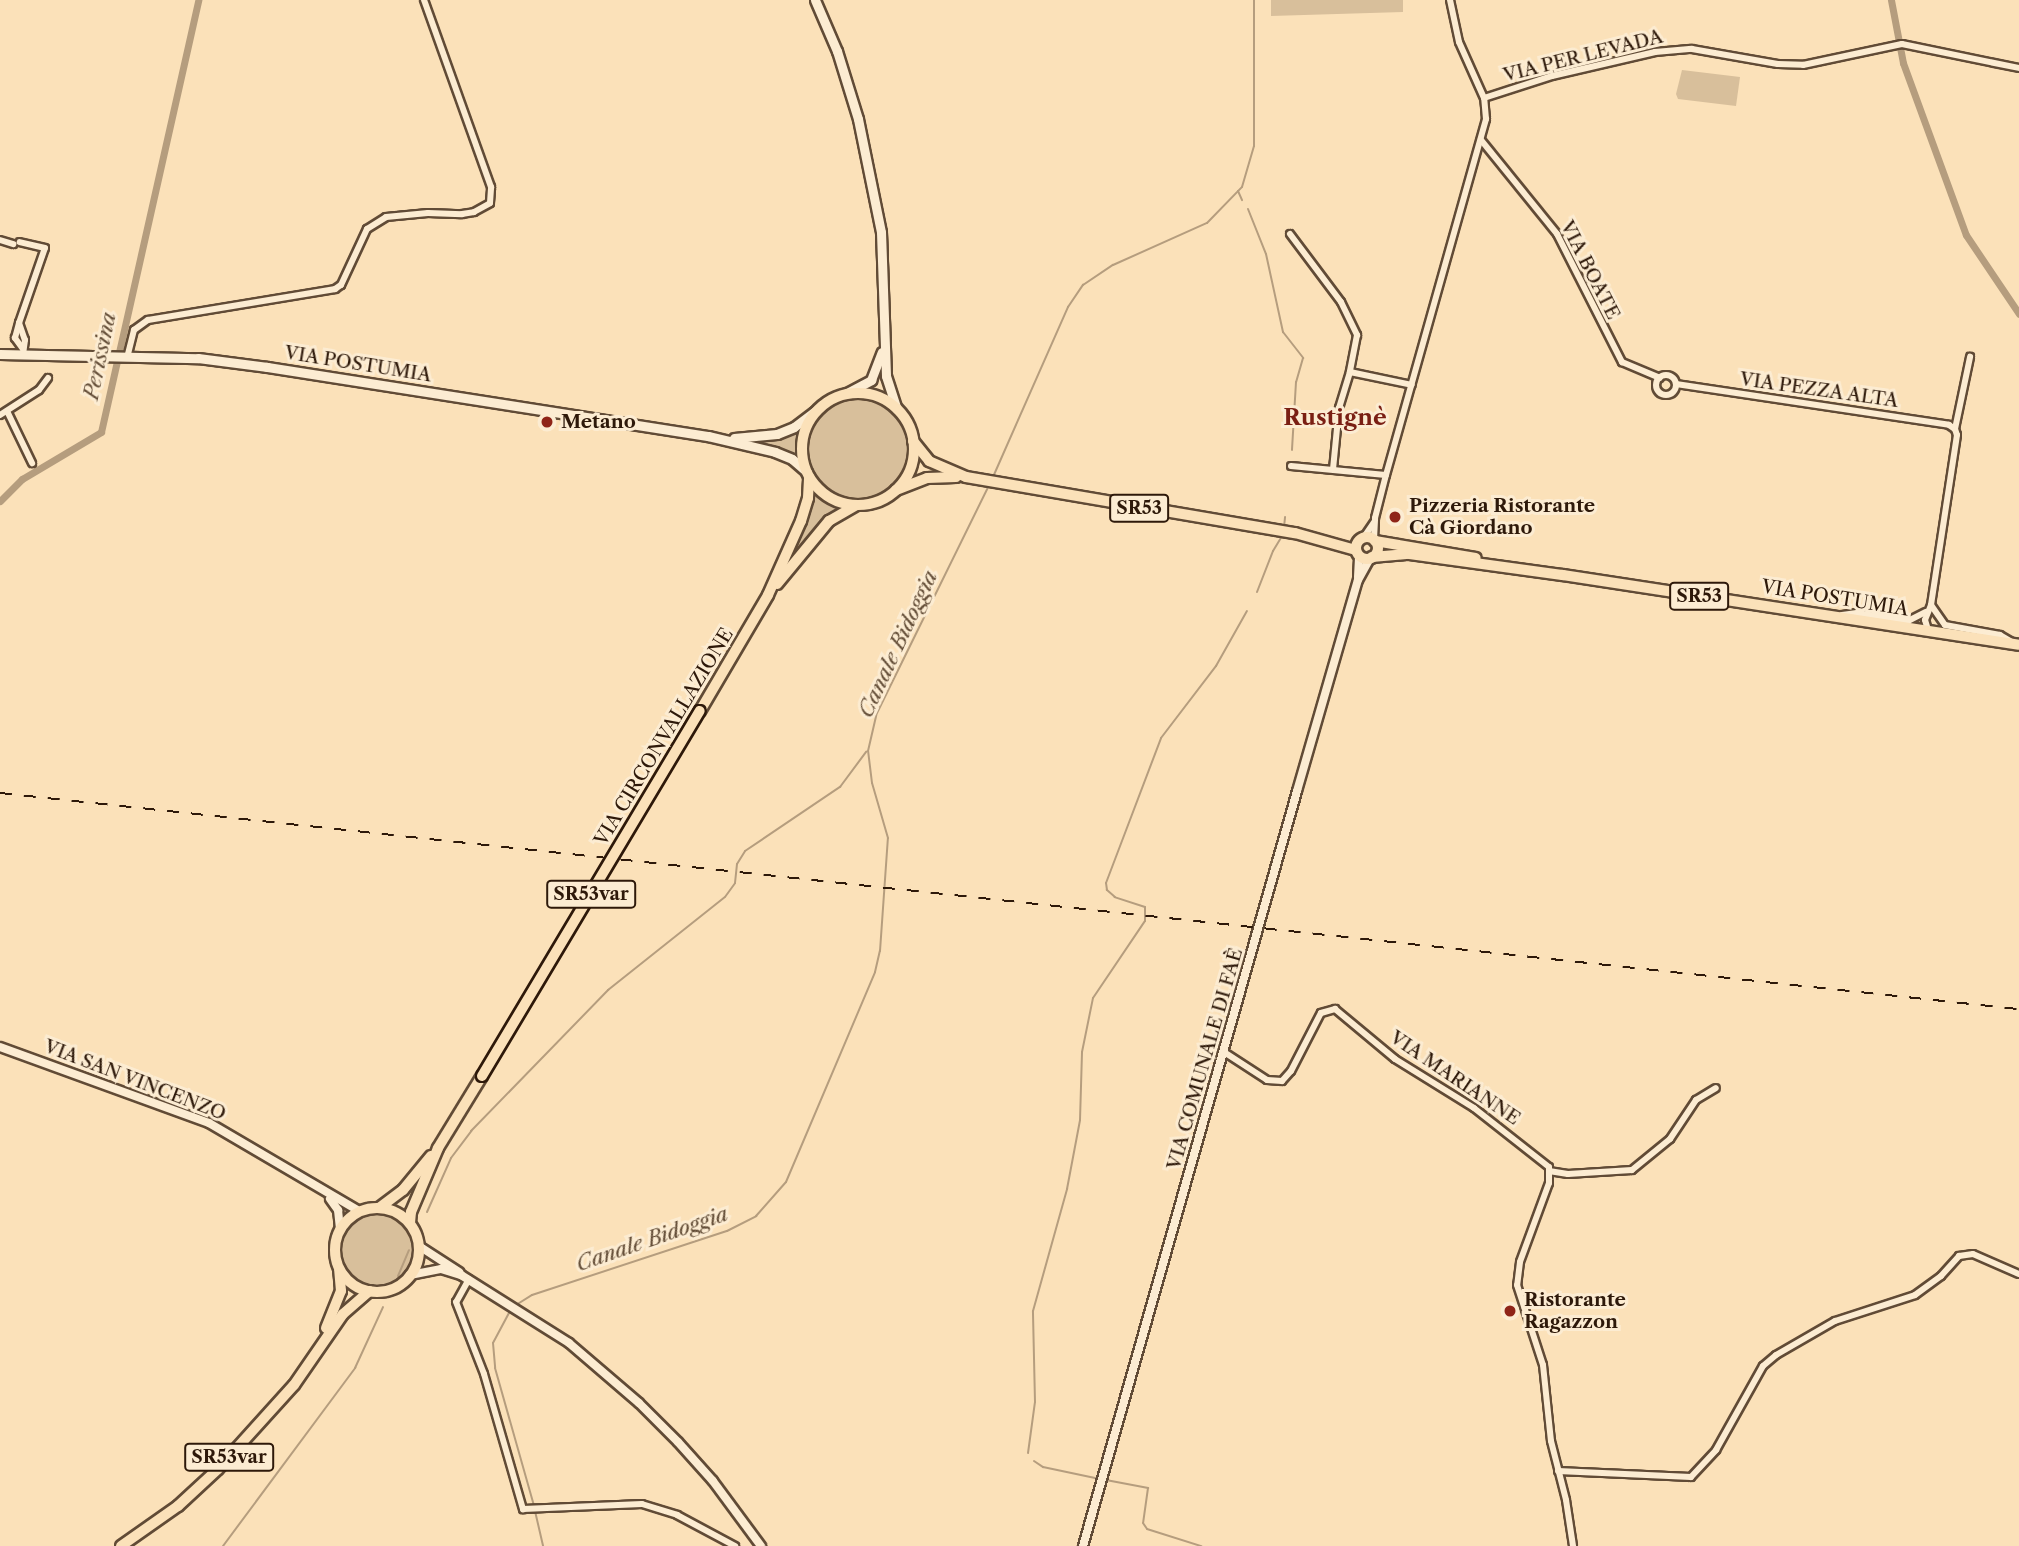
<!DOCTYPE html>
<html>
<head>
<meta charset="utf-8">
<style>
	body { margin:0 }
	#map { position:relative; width:2019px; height:1546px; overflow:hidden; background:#fbe1b9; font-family:"Libre Caslon Text",serif }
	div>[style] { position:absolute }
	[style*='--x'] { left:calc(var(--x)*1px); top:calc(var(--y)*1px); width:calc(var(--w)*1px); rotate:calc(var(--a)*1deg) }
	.green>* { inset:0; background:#d8bf9b }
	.round { border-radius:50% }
	.stream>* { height:2px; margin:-1px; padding:0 1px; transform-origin:1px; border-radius:1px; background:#b59d7e }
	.canal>* { height:7px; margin:-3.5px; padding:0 3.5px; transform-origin:3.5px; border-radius:3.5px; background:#b59d7e }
	.roads { filter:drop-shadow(2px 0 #614b36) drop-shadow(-2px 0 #614b36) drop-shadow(0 2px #614b36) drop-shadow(0 -2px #614b36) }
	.minor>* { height:6px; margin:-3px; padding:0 3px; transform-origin:3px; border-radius:3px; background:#fcecd2 }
	.minor>.ring { margin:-3px; padding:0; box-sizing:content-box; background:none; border:6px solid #fcecd2; border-radius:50% }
	.tertiary>* { height:8px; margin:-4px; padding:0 4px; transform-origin:4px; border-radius:4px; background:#fcecd2 }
	.secondary>* { height:9px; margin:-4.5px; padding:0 4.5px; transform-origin:4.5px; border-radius:4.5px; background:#fcecd2 }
	.primary>* { height:10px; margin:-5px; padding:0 5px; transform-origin:5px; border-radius:5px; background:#fbe1b9 }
	.primary>.ring { margin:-5px; padding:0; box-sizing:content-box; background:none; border:10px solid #fbe1b9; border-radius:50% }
	.rail>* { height:2px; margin-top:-1px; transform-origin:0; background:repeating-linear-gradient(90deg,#2e190a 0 12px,transparent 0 24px) }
	.bridges { filter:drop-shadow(2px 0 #2e190a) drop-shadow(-2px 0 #2e190a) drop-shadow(0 2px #2e190a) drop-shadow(0 -2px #2e190a) }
	.primary-bridge>* { height:10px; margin:-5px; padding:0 5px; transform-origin:5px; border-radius:5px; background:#fbe1b9 }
	.dots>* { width:19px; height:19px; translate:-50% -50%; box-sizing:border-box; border:4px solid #fcecd2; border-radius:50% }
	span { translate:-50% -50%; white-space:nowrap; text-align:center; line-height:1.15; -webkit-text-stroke:6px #fcecd2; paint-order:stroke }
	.shield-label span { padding:2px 5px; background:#fcecd2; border:2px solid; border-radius:5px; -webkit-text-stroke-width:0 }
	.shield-label { font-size:18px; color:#2e190a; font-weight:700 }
	.street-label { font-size:19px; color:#2e190a }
	.poi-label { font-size:19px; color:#2e190a; font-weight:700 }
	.left { translate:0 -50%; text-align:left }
	.water-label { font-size:21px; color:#644e38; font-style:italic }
	.quarter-label { font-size:23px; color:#7a1f14; font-weight:700 }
</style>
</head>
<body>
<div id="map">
	<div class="green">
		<i style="clip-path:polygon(1271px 0,1403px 0,1403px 12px,1271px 16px)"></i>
		<i style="clip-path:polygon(1682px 70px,1740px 77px,1736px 106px,1678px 99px,1676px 94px)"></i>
		<i class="round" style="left:807px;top:399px;width:100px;height:100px"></i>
		<i style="clip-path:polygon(800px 426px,797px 444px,798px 462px,738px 441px,775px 438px)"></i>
		<i style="clip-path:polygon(812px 490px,827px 504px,840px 508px,829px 517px,780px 576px)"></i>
		<i class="round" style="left:337px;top:1211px;width:78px;height:78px"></i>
	</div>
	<div class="stream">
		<i style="--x:1238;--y:191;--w:10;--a:66"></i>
		<i style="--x:1248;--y:209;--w:48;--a:68.2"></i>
		<i style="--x:1266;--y:254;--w:80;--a:77.7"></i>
		<i style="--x:1283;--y:332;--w:33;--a:52"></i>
		<i style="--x:1303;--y:358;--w:25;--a:106"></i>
		<i style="--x:1296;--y:382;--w:68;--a:93.4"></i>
		<i style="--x:993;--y:477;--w:186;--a:-66.2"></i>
		<i style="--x:1068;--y:307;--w:27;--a:-56"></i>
		<i style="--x:1083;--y:285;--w:36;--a:-34"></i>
		<i style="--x:1113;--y:265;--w:103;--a:-24.1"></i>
		<i style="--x:1207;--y:223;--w:50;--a:-45.8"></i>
		<i style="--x:1242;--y:187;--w:43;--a:-73.7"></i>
		<i style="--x:1254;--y:146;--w:146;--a:-90"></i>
		<i style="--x:1284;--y:527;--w:10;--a:-84"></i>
		<i style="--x:1257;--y:592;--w:44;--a:-68.7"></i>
		<i style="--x:1273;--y:551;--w:17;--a:-59"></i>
		<i style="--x:427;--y:1212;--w:59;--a:-66"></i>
		<i style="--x:451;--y:1158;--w:34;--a:-53"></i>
		<i style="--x:471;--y:1131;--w:197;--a:-45.8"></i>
		<i style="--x:608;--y:990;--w:149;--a:-38.5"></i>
		<i style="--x:725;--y:897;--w:17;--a:-54"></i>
		<i style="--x:735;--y:883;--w:19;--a:-84"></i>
		<i style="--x:737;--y:864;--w:15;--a:-58"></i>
		<i style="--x:745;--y:851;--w:115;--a:-34"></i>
		<i style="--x:840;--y:787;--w:44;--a:-53.4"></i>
		<i style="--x:398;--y:1276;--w:28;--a:-67"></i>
		<i style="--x:516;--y:1305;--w:19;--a:-32"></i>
		<i style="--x:532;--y:1295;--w:205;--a:-18.2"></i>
		<i style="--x:727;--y:1231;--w:33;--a:-27"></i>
		<i style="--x:756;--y:1216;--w:45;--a:-48.6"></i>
		<i style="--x:786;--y:1182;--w:228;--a:-67"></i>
		<i style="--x:875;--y:972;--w:22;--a:-77"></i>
		<i style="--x:880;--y:951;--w:113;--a:-86"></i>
		<i style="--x:888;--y:838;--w:57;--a:-106.2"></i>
		<i style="--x:872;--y:783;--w:32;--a:-97"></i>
		<i style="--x:868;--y:751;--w:37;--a:-77"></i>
		<i style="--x:876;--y:715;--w:256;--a:-63.8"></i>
		<i style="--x:510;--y:1311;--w:36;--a:118"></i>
		<i style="--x:493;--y:1343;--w:25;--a:85"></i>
		<i style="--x:495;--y:1368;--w:143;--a:74.2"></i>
		<i style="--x:1028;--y:1453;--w:51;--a:-82.2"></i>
		<i style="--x:1035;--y:1402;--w:91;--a:-91.3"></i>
		<i style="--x:1033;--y:1311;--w:127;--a:-74.4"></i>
		<i style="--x:1067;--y:1189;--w:70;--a:-79.3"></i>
		<i style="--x:1080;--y:1120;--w:68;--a:-88.3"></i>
		<i style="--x:1082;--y:1052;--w:55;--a:-78.5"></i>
		<i style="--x:1093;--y:998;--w:93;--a:-56"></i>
		<i style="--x:1145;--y:921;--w:14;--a:-90"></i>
		<i style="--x:1145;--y:907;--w:32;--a:-162"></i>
		<i style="--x:1115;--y:897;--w:11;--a:-139"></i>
		<i style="--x:1107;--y:890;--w:7;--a:-98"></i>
		<i style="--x:1106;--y:883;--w:155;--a:-69.2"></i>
		<i style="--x:1161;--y:738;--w:91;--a:-52.6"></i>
		<i style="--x:1216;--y:666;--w:63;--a:-60.6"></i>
		<i style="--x:1034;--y:1461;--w:11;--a:34"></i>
		<i style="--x:1043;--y:1467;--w:58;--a:11.9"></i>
		<i style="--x:1106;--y:1480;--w:43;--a:10.8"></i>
		<i style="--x:1148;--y:1488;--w:35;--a:98"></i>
		<i style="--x:1143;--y:1523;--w:7;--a:56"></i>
		<i style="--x:1147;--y:1529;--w:57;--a:17.5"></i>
		<i style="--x:535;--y:1511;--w:36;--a:77"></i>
		<i style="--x:223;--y:1546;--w:222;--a:-53.4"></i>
		<i style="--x:355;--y:1368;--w:67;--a:-65.3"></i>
	</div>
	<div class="canal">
		<i style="--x:1891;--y:0;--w:64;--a:79.2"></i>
		<i style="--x:1903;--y:63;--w:183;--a:69.9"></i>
		<i style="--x:1966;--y:235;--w:95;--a:56.1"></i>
		<i style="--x:0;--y:501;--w:31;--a:-45"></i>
		<i style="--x:22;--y:479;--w:92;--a:-30.7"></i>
		<i style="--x:101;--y:432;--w:443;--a:-77.3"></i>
	</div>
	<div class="roads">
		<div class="minor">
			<i style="--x:1484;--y:98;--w:71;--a:-17.9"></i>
			<i style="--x:1552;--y:76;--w:106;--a:-13.1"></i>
			<i style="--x:1655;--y:52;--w:37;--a:-5"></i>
			<i style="--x:1692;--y:49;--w:87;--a:9.9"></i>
			<i style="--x:1778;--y:64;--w:25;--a:2"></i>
			<i style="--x:1803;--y:65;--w:101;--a:-12"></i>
			<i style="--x:1902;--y:44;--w:119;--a:11.6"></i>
			<i style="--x:1481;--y:140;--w:121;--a:51"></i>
			<i style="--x:1557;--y:234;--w:144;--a:63.1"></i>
			<i style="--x:1622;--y:362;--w:41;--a:22.8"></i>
			<i style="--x:1290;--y:234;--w:85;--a:53.1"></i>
			<i style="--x:1341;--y:302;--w:37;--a:64"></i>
			<i style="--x:1357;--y:335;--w:38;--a:101"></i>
			<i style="--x:1350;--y:372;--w:38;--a:107"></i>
			<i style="--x:1339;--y:408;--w:61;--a:95.6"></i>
			<i style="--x:0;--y:240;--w:14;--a:17"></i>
			<i style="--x:19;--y:323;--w:79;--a:-70.9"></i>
			<i style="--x:45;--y:248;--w:26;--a:-167"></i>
			<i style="--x:23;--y:349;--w:14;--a:-126"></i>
			<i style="--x:15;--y:338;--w:16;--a:-75"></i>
			<i style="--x:19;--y:323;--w:18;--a:71"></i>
			<i style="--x:25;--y:340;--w:14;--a:98"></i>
			<i style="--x:127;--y:358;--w:29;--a:-76"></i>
			<i style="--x:134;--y:330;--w:17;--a:-36"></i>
			<i style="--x:148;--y:320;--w:190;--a:-9.4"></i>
			<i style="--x:335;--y:289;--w:7;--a:-34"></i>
			<i style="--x:341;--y:285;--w:62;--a:-65.1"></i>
			<i style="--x:367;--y:229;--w:22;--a:-32"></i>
			<i style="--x:386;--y:217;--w:42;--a:-5.4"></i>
			<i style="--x:428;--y:213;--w:34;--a:2"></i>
			<i style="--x:462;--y:214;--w:12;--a:-9"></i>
			<i style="--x:474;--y:212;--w:18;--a:-29"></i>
			<i style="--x:490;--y:203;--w:16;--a:-86"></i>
			<i style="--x:491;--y:187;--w:199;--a:-109.7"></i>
			<i style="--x:1350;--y:372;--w:63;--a:11.8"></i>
			<i class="ring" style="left:1656px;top:375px;width:14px;height:14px"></i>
			<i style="--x:1676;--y:384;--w:276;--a:8.5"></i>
			<i style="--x:1949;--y:425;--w:7;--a:34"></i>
			<i style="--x:1955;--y:429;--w:6;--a:72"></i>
			<i style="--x:1957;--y:435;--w:172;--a:98.7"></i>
			<i style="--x:1931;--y:605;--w:16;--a:112"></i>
			<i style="--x:1925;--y:620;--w:10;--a:73"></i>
			<i style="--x:7;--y:411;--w:58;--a:64.3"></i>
			<i style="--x:0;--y:415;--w:46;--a:-32.7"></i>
			<i style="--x:39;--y:390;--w:15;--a:-53"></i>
			<i style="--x:1955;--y:429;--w:74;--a:-78.2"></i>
			<i style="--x:1291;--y:466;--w:95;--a:5.4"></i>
			<i style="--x:1364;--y:537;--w:18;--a:-56"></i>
			<i style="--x:1374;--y:539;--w:21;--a:-87"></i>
			<i style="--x:1375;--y:518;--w:44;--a:-75.7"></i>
			<i style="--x:1386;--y:475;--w:370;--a:-74.3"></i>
			<i style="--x:1486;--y:119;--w:21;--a:-95"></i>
			<i style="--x:1484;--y:98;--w:61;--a:-114.1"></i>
			<i style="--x:1459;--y:42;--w:43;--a:-102.1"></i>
			<i style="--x:1931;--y:605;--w:24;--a:55"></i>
			<i style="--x:1945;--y:625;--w:56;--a:10.3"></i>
			<i style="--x:2000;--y:635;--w:12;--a:31"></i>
			<i style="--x:1842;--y:615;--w:15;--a:-8"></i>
			<i style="--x:1857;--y:613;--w:52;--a:8.9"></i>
			<i style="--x:1908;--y:621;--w:20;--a:-27"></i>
			<i style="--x:1224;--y:1052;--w:51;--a:33.1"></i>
			<i style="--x:1267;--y:1080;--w:15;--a:4"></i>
			<i style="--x:1282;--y:1081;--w:13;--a:-48"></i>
			<i style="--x:1291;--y:1071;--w:65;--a:-62.7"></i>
			<i style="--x:1321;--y:1013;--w:15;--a:-16"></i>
			<i style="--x:1335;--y:1009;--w:78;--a:39.8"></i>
			<i style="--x:1395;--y:1059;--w:93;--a:31.8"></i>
			<i style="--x:1474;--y:1108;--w:95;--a:38.2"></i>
			<i style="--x:1549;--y:1167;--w:16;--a:90"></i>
			<i style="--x:1549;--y:1183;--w:84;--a:110.2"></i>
			<i style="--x:1520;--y:1262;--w:23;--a:97"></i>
			<i style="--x:1517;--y:1285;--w:84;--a:72"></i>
			<i style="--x:1543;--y:1365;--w:76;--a:84"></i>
			<i style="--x:1551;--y:1441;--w:61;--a:75.7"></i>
			<i style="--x:1566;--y:1500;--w:47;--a:81.3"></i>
			<i style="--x:1549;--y:1171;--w:19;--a:9"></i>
			<i style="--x:1568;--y:1174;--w:64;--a:-3.6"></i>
			<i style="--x:1632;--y:1170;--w:49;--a:-39.2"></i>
			<i style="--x:1670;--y:1139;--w:47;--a:-56.3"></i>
			<i style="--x:1696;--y:1100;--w:23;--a:-31"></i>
			<i style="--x:469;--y:1279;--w:26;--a:119"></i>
			<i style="--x:456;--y:1302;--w:77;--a:68.7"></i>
			<i style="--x:484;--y:1374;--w:141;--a:73.9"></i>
			<i style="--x:523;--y:1509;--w:119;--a:-2.4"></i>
			<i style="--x:642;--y:1504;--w:37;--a:17"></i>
			<i style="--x:677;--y:1515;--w:66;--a:28.1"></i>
			<i style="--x:1558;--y:1471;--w:133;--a:2.6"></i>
			<i style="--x:1691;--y:1477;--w:37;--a:-47"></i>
			<i style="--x:1716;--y:1450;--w:96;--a:-60.8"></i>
			<i style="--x:1763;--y:1366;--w:17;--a:-40"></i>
			<i style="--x:1776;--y:1355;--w:68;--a:-30"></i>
			<i style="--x:1835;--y:1321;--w:84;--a:-18"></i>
			<i style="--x:1915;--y:1295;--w:32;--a:-36"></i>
			<i style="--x:1941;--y:1276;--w:27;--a:-48"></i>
			<i style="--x:1959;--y:1256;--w:14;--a:-8"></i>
			<i style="--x:1973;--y:1254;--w:50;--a:23.5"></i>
		</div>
		<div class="tertiary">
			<i style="--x:1358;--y:577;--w:22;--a:-87"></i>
			<i style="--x:0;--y:1047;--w:222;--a:20"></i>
			<i style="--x:209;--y:1123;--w:174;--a:30.4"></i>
			<i style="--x:330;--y:1199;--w:14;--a:54"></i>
			<i style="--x:338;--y:1210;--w:19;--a:84"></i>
			<i style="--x:419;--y:1246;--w:48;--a:33"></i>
			<i style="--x:410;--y:1275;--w:32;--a:-11"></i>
			<i style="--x:441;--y:1269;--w:21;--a:17"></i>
			<i style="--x:461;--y:1275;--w:128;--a:32.2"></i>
			<i style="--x:569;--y:1343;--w:92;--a:40.6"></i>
			<i style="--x:639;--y:1403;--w:55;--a:45"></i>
			<i style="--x:678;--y:1442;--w:52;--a:48.1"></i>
			<i style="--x:713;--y:1481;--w:81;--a:53.6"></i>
			<i style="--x:1083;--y:1546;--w:785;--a:-74.17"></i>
			<i style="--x:1297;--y:791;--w:220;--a:-73.9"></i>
			<i style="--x:1358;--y:580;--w:25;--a:-61"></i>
		</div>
		<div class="secondary">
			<i style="--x:815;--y:0;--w:56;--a:66.7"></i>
			<i style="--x:837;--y:51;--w:71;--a:72.8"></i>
			<i style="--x:858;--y:119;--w:115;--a:78.5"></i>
			<i style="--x:881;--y:232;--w:144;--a:88"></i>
			<i style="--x:886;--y:376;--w:35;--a:72"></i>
			<i style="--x:0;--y:354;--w:198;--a:1.2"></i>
			<i style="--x:198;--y:358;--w:70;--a:7.4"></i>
			<i style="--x:267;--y:367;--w:446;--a:8.9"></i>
			<i style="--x:708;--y:436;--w:69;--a:13.4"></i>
			<i style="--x:775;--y:452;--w:18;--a:22"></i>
			<i style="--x:792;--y:459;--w:20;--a:41"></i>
			<i style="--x:845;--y:394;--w:30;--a:-28"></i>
			<i style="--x:871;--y:380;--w:30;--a:-69"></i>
			<i style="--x:734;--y:438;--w:43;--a:-5.3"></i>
			<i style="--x:777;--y:434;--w:18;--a:-22"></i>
			<i style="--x:794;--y:427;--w:31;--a:-37"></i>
		</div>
		<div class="primary">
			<i class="ring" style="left:802px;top:393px;width:102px;height:102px"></i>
			<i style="--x:913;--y:441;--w:26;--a:51"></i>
			<i style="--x:929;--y:461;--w:40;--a:23.4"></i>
			<i style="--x:966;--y:477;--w:334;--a:9.7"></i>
			<i style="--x:1295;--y:533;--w:63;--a:15.6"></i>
			<i style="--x:896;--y:490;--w:33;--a:-21"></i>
			<i style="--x:927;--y:478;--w:29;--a:-2"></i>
			<i class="ring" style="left:1356px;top:537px;width:12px;height:12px"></i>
			<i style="--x:1375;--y:541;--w:102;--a:9.6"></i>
			<i style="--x:1372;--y:557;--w:37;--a:-5"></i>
			<i style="--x:1409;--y:554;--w:155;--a:7.8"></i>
			<i style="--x:1563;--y:575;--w:461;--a:8.7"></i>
			<i style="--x:777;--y:584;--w:82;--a:-50.5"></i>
			<i style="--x:829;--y:521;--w:32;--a:-30"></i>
			<i style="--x:700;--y:711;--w:134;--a:-59.6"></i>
			<i style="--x:768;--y:595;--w:81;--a:-66"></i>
			<i style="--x:801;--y:521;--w:24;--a:-73"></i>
			<i style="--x:808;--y:498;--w:21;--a:-87"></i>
			<i class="ring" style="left:335px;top:1208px;width:74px;height:74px"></i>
			<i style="--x:379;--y:1208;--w:30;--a:-37"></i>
			<i style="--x:403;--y:1190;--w:44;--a:-50.5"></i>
			<i style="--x:410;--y:1223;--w:11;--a:-85"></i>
			<i style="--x:411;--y:1212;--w:69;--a:-67.1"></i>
			<i style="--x:438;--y:1148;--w:84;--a:-58.6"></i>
			<i style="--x:326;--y:1328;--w:40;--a:-68"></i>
			<i style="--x:341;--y:1291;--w:21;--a:-95"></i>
			<i style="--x:121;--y:1546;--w:70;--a:-35.1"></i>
			<i style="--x:178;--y:1506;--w:54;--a:-42.8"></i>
			<i style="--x:218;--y:1469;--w:113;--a:-47.9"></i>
			<i style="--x:294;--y:1385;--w:86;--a:-55.4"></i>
			<i style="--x:343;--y:1314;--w:35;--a:-41"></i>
		</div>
	</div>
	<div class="rail">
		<i style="--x:0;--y:793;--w:2031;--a:6.11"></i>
	</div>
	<div class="bridges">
		<div class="primary-bridge">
			<i style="--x:482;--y:1076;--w:425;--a:-59.2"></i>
		</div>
	</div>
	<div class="dots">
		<i style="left:547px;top:422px;background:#8f2418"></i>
		<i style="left:1395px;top:517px;background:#8f2418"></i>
		<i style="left:1510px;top:1311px;background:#8f2418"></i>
	</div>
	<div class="shield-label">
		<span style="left:1139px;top:508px">SR53</span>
		<span style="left:1699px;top:596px">SR53</span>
		<span style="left:591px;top:894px">SR53var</span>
		<span style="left:229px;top:1457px">SR53var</span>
	</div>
	<div class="street-label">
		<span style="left:1583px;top:56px;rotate:-14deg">VIA PER LEVADA</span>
		<span style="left:1590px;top:270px;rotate:63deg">VIA BOATE</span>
		<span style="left:358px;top:364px;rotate:9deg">VIA POSTUMIA</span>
		<span style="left:1819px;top:390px;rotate:8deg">VIA PEZZA ALTA</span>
		<span style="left:1835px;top:598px;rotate:9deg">VIA POSTUMIA</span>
		<span style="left:664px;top:737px;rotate:-59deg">VIA CIRCONVALLAZIONE</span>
		<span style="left:1205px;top:1059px;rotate:-74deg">VIA COMUNALE DI FAÈ</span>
		<span style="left:1455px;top:1078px;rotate:34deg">VIA MARIANNE</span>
		<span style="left:135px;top:1080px;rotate:21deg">VIA SAN VINCENZO</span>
	</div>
	<div class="poi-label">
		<span class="left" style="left:561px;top:422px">Metano</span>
		<span class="left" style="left:1409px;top:517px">Pizzeria Ristorante<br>Cà Giordano</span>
		<span class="left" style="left:1524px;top:1311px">Ristorante<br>Ragazzon</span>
	</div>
	<div class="water-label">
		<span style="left:100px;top:356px;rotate:-78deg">Perissina</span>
		<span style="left:898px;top:644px;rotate:-65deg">Canale Bidoggia</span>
		<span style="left:652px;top:1239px;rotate:-19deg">Canale Bidoggia</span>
	</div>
	<div class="quarter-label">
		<span style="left:1335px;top:417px">Rustignè</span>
	</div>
</div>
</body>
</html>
